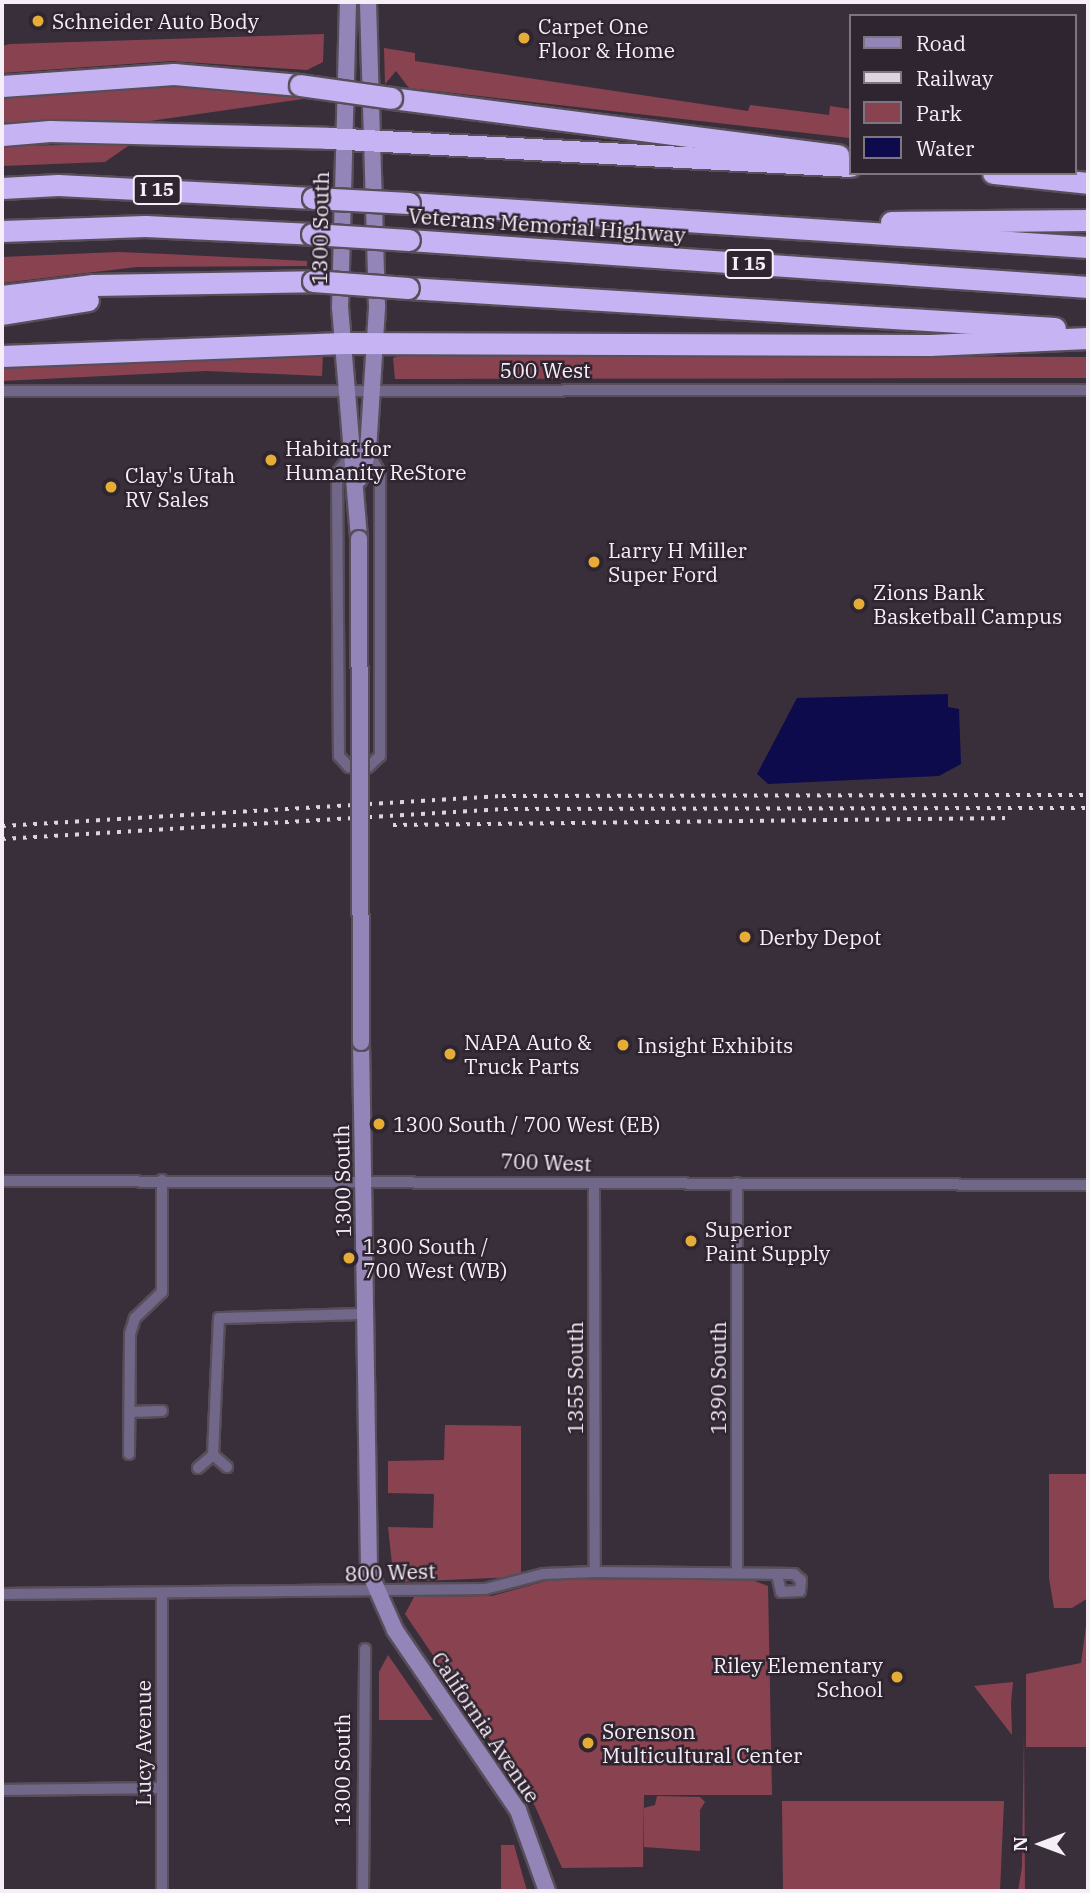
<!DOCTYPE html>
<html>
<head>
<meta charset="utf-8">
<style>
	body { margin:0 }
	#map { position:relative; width:1090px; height:1893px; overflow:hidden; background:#392f3b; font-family:"IBM Plex Serif",serif }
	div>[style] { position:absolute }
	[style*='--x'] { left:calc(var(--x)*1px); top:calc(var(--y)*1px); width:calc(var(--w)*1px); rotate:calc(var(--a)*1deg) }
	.green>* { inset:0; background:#894350 }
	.water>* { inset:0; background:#0e0b4d }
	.roads { filter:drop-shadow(2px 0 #574e59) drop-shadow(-2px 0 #574e59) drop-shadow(0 2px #574e59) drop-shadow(0 -2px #574e59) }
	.minor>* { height:10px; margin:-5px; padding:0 5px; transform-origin:5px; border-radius:5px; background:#716889 }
	.secondary>* { height:16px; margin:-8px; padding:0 8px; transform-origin:8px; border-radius:8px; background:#9485b9 }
	.motorway>* { height:21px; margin:-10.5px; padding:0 10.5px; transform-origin:10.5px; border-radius:10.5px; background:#c6b3f3 }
	.rail>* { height:3.5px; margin-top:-1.75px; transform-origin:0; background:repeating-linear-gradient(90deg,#dcd5dd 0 3.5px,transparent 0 10.5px) }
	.bridges { filter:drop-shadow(2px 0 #574e59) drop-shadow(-2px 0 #574e59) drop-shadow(0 2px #574e59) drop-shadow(0 -2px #574e59) }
	.secondary-bridge>* { height:16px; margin:-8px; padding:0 8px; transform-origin:8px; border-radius:8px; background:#9485b9 }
	.motorway-bridge>* { height:21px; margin:-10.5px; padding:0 10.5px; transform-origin:10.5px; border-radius:10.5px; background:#c6b3f3 }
	.dots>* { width:19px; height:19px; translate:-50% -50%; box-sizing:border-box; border:4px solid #2f2531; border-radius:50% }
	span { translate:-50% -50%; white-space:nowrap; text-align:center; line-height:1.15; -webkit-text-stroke:5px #2f2531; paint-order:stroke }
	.shield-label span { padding:2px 5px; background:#2f2531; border:2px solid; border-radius:5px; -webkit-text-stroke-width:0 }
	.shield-label { font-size:19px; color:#f5eef6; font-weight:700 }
	.poi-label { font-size:21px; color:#f5eef6 }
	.left { translate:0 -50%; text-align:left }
	.right { translate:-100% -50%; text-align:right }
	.street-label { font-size:21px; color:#f5eef6 }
	.frame { position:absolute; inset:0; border:4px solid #f5eef6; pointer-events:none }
	.legend { position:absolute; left:849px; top:14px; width:228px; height:161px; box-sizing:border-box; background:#2f2531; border:2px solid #7e7580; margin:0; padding:9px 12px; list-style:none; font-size:21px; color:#f5eef6 }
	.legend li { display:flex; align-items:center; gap:14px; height:35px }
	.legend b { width:35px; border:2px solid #7e7580 }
	.north { position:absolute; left:1006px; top:1809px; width:70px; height:70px; -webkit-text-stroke:5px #2f2531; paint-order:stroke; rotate:270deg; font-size:19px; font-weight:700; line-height:28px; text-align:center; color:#f5eef6 }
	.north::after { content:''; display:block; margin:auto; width:24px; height:32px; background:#f5eef6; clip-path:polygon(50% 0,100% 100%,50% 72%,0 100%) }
</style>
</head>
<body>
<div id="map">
	<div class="green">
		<i style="clip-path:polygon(324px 34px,323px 62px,307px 70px,171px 61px,2px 73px,2px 46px,10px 44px)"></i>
		<i style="clip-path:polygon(384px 48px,415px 53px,415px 61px,748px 111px,750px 105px,829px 115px,830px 106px,850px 109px,850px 138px,409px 88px,396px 71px,385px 84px)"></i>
		<i style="clip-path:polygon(177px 83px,308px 92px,310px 98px,136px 123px,2px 122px,2px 95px)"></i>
		<i style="clip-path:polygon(131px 144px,105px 162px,2px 166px,2px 146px)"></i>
		<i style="clip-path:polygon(118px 252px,166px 254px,307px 261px,307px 266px,137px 267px,2px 283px,2px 257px)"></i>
		<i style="clip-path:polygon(323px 354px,322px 376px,206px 371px,2px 381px,2px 368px)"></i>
		<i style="clip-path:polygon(403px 354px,1088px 357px,1088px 378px,395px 379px,393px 358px)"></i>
		<i style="clip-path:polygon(445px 1425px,521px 1426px,521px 1573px,514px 1577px,399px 1582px,393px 1573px,388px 1527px,433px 1528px,434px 1494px,388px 1493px,388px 1461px,444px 1460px)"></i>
		<i style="clip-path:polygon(1049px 1474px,1088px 1474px,1088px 1598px,1072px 1608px,1054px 1608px,1049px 1578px)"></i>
		<i style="clip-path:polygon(553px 1579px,752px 1580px,768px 1586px,772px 1795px,644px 1795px,643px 1867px,562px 1868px,535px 1806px,405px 1614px,414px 1597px,492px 1596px)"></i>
		<i style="clip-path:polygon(1088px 1611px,1088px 1747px,1026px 1747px,1026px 1674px,1081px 1663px)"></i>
		<i style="clip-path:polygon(388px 1655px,433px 1720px,379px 1720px,379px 1672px)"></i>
		<i style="clip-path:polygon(1013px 1682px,1011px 1703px,1012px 1735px,974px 1686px)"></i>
		<i style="clip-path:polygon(1024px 1732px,1025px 1891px,1018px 1891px,1022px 1867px)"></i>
		<i style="clip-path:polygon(657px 1796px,700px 1797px,705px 1802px,700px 1810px,700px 1851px,644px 1847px,644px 1808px,655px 1805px)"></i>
		<i style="clip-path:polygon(782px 1801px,1004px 1801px,1000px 1891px,783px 1891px)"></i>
		<i style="clip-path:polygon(501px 1845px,514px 1845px,527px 1891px,501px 1891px)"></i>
	</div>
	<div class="water">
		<i style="clip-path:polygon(948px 694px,948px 707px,959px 709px,961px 764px,939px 776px,768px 784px,757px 774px,797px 698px)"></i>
	</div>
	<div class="roads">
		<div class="minor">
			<i style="--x:2;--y:391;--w:1086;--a:-0.05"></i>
			<i style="--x:351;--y:455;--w:23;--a:128"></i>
			<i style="--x:337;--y:473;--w:283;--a:89.6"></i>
			<i style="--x:339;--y:756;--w:15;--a:48"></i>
			<i style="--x:349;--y:767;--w:19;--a:0"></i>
			<i style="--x:368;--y:767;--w:16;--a:-43"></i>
			<i style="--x:380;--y:756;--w:283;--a:-90"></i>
			<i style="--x:380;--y:473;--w:25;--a:-119"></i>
			<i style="--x:2;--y:1181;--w:1086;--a:0.21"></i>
			<i style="--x:737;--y:1183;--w:390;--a:90"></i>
			<i style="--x:594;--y:1184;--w:388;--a:89.9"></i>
			<i style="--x:130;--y:1412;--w:32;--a:-2"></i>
			<i style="--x:129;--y:1454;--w:120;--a:-89.5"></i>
			<i style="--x:130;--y:1334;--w:17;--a:-73"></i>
			<i style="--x:135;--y:1318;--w:37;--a:-44"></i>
			<i style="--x:162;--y:1292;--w:112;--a:-90"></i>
			<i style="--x:227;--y:1467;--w:18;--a:-139"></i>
			<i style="--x:213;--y:1455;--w:137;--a:-87.5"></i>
			<i style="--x:219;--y:1318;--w:146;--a:-1.6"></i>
			<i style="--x:198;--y:1468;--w:20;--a:-41"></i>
			<i style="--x:2;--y:1594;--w:483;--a:-0.6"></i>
			<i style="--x:485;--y:1589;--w:60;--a:-14.5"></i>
			<i style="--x:543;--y:1574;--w:52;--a:-2.2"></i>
			<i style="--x:595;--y:1572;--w:199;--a:0.6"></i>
			<i style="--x:794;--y:1574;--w:9;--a:41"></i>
			<i style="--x:801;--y:1580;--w:11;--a:95"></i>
			<i style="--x:800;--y:1591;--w:19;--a:177"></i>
			<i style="--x:781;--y:1592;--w:18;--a:-103"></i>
			<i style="--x:162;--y:1594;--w:297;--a:90"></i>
			<i style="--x:2;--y:1790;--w:160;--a:-0.7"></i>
			<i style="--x:363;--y:1891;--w:242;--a:-89.5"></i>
		</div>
		<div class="secondary">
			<i style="--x:348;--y:2;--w:305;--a:91.5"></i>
			<i style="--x:340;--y:307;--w:233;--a:85.3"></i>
			<i style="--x:359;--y:479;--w:29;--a:-72"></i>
			<i style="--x:368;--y:451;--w:144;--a:-86.4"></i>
			<i style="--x:377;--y:307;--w:305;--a:-91.7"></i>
			<i style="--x:361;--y:1042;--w:529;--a:89.13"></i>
			<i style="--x:369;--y:1571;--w:64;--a:66.2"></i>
			<i style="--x:395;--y:1630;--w:218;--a:55.7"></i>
			<i style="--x:518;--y:1810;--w:86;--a:70.3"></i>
		</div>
		<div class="motorway">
			<i style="--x:2;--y:86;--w:172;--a:-4"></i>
			<i style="--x:174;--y:74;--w:126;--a:5"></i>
			<i style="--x:391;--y:98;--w:451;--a:7.3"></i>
			<i style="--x:2;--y:135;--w:48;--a:-4.8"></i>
			<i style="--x:50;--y:131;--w:277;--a:1.4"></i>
			<i style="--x:327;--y:138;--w:524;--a:3.06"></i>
			<i style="--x:993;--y:173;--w:96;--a:6"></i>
			<i style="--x:2;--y:188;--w:56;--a:-3.1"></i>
			<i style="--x:58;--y:185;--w:255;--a:2.9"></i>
			<i style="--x:409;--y:203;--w:680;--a:3.71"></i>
			<i style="--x:891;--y:222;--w:197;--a:-0.6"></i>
			<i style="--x:2;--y:231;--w:143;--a:-2"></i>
			<i style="--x:145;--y:226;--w:167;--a:2.7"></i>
			<i style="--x:409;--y:240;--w:681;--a:3.96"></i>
			<i style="--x:408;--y:288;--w:648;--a:3.54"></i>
			<i style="--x:2;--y:296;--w:92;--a:-6.9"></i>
			<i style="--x:93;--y:285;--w:220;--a:-1"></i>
			<i style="--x:2;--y:314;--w:87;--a:-9.2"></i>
			<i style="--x:2;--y:356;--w:341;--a:-2.2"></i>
			<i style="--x:343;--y:343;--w:587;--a:0.2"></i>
			<i style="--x:930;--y:345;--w:158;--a:-2.5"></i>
		</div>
	</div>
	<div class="rail">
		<i style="--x:393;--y:825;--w:619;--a:-0.65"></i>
		<i style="--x:2;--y:826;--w:501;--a:-3.43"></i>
		<i style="--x:502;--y:796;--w:586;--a:-0.1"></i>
		<i style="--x:2;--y:839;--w:503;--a:-3.42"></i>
		<i style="--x:504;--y:809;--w:584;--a:-0.1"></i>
	</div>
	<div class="bridges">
		<div class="secondary-bridge">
			<i style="--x:359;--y:539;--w:503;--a:89.77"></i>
		</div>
		<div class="motorway-bridge">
			<i style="--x:300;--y:85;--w:92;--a:8.1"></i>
			<i style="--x:313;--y:198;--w:96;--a:3"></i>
			<i style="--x:312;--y:234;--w:97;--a:3.5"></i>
			<i style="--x:313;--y:281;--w:95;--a:4.2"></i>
		</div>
	</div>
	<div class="dots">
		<i style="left:38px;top:21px;background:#e5ad35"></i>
		<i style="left:524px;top:38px;background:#e5ad35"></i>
		<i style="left:271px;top:460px;background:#e5ad35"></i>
		<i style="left:111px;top:487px;background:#e5ad35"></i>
		<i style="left:594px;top:562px;background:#e5ad35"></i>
		<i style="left:859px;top:604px;background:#e5ad35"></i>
		<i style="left:745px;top:937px;background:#e5ad35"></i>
		<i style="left:623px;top:1045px;background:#e5ad35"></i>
		<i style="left:450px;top:1054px;background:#e5ad35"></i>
		<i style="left:379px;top:1124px;background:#e5ad35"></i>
		<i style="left:691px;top:1241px;background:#e5ad35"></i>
		<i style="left:349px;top:1258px;background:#e5ad35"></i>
		<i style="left:897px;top:1677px;background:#e5ad35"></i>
		<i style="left:588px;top:1743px;background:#e5ad35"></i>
	</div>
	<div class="shield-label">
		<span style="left:157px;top:190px">I 15</span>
		<span style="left:749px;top:264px">I 15</span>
	</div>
	<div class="poi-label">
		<span class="left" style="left:52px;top:21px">Schneider Auto Body</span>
		<span class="left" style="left:538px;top:38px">Carpet One<br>Floor &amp; Home</span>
		<span class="left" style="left:285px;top:460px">Habitat for<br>Humanity ReStore</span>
		<span class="left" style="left:125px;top:487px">Clay's Utah<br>RV Sales</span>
		<span class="left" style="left:608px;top:562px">Larry H Miller<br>Super Ford</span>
		<span class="left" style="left:873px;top:604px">Zions Bank<br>Basketball Campus</span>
		<span class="left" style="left:759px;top:937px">Derby Depot</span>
		<span class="left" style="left:464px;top:1054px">NAPA Auto &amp;<br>Truck Parts</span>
		<span class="left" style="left:637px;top:1045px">Insight Exhibits</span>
		<span class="left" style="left:393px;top:1124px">1300 South / 700 West (EB)</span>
		<span class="left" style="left:705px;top:1241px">Superior<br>Paint Supply</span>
		<span class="left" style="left:363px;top:1258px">1300 South /<br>700 West (WB)</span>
		<span class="right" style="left:883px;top:1677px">Riley Elementary<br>School</span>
		<span class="left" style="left:602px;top:1743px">Sorenson<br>Multicultural Center</span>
	</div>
	<div class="street-label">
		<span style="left:547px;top:225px;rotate:4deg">Veterans Memorial Highway</span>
		<span style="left:320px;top:228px;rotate:-89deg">1300 South</span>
		<span style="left:545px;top:370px">500 West</span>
		<span style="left:546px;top:1162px;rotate:2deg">700 West</span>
		<span style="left:342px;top:1181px;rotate:-91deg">1300 South</span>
		<span style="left:575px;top:1378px;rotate:-90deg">1355 South</span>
		<span style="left:718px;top:1378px;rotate:-90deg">1390 South</span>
		<span style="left:390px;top:1572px;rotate:-2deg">800 West</span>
		<span style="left:486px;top:1727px;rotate:56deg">California Avenue</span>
		<span style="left:143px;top:1743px;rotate:-90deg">Lucy Avenue</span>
		<span style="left:342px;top:1770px;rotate:-90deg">1300 South</span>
	</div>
	<div class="frame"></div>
	<ul class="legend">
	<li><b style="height:9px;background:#9485b9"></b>Road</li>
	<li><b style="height:9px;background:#dcd5dd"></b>Railway</li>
	<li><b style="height:19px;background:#894350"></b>Park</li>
	<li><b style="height:19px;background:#0e0b4d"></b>Water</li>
	</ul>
	<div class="north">N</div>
</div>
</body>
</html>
